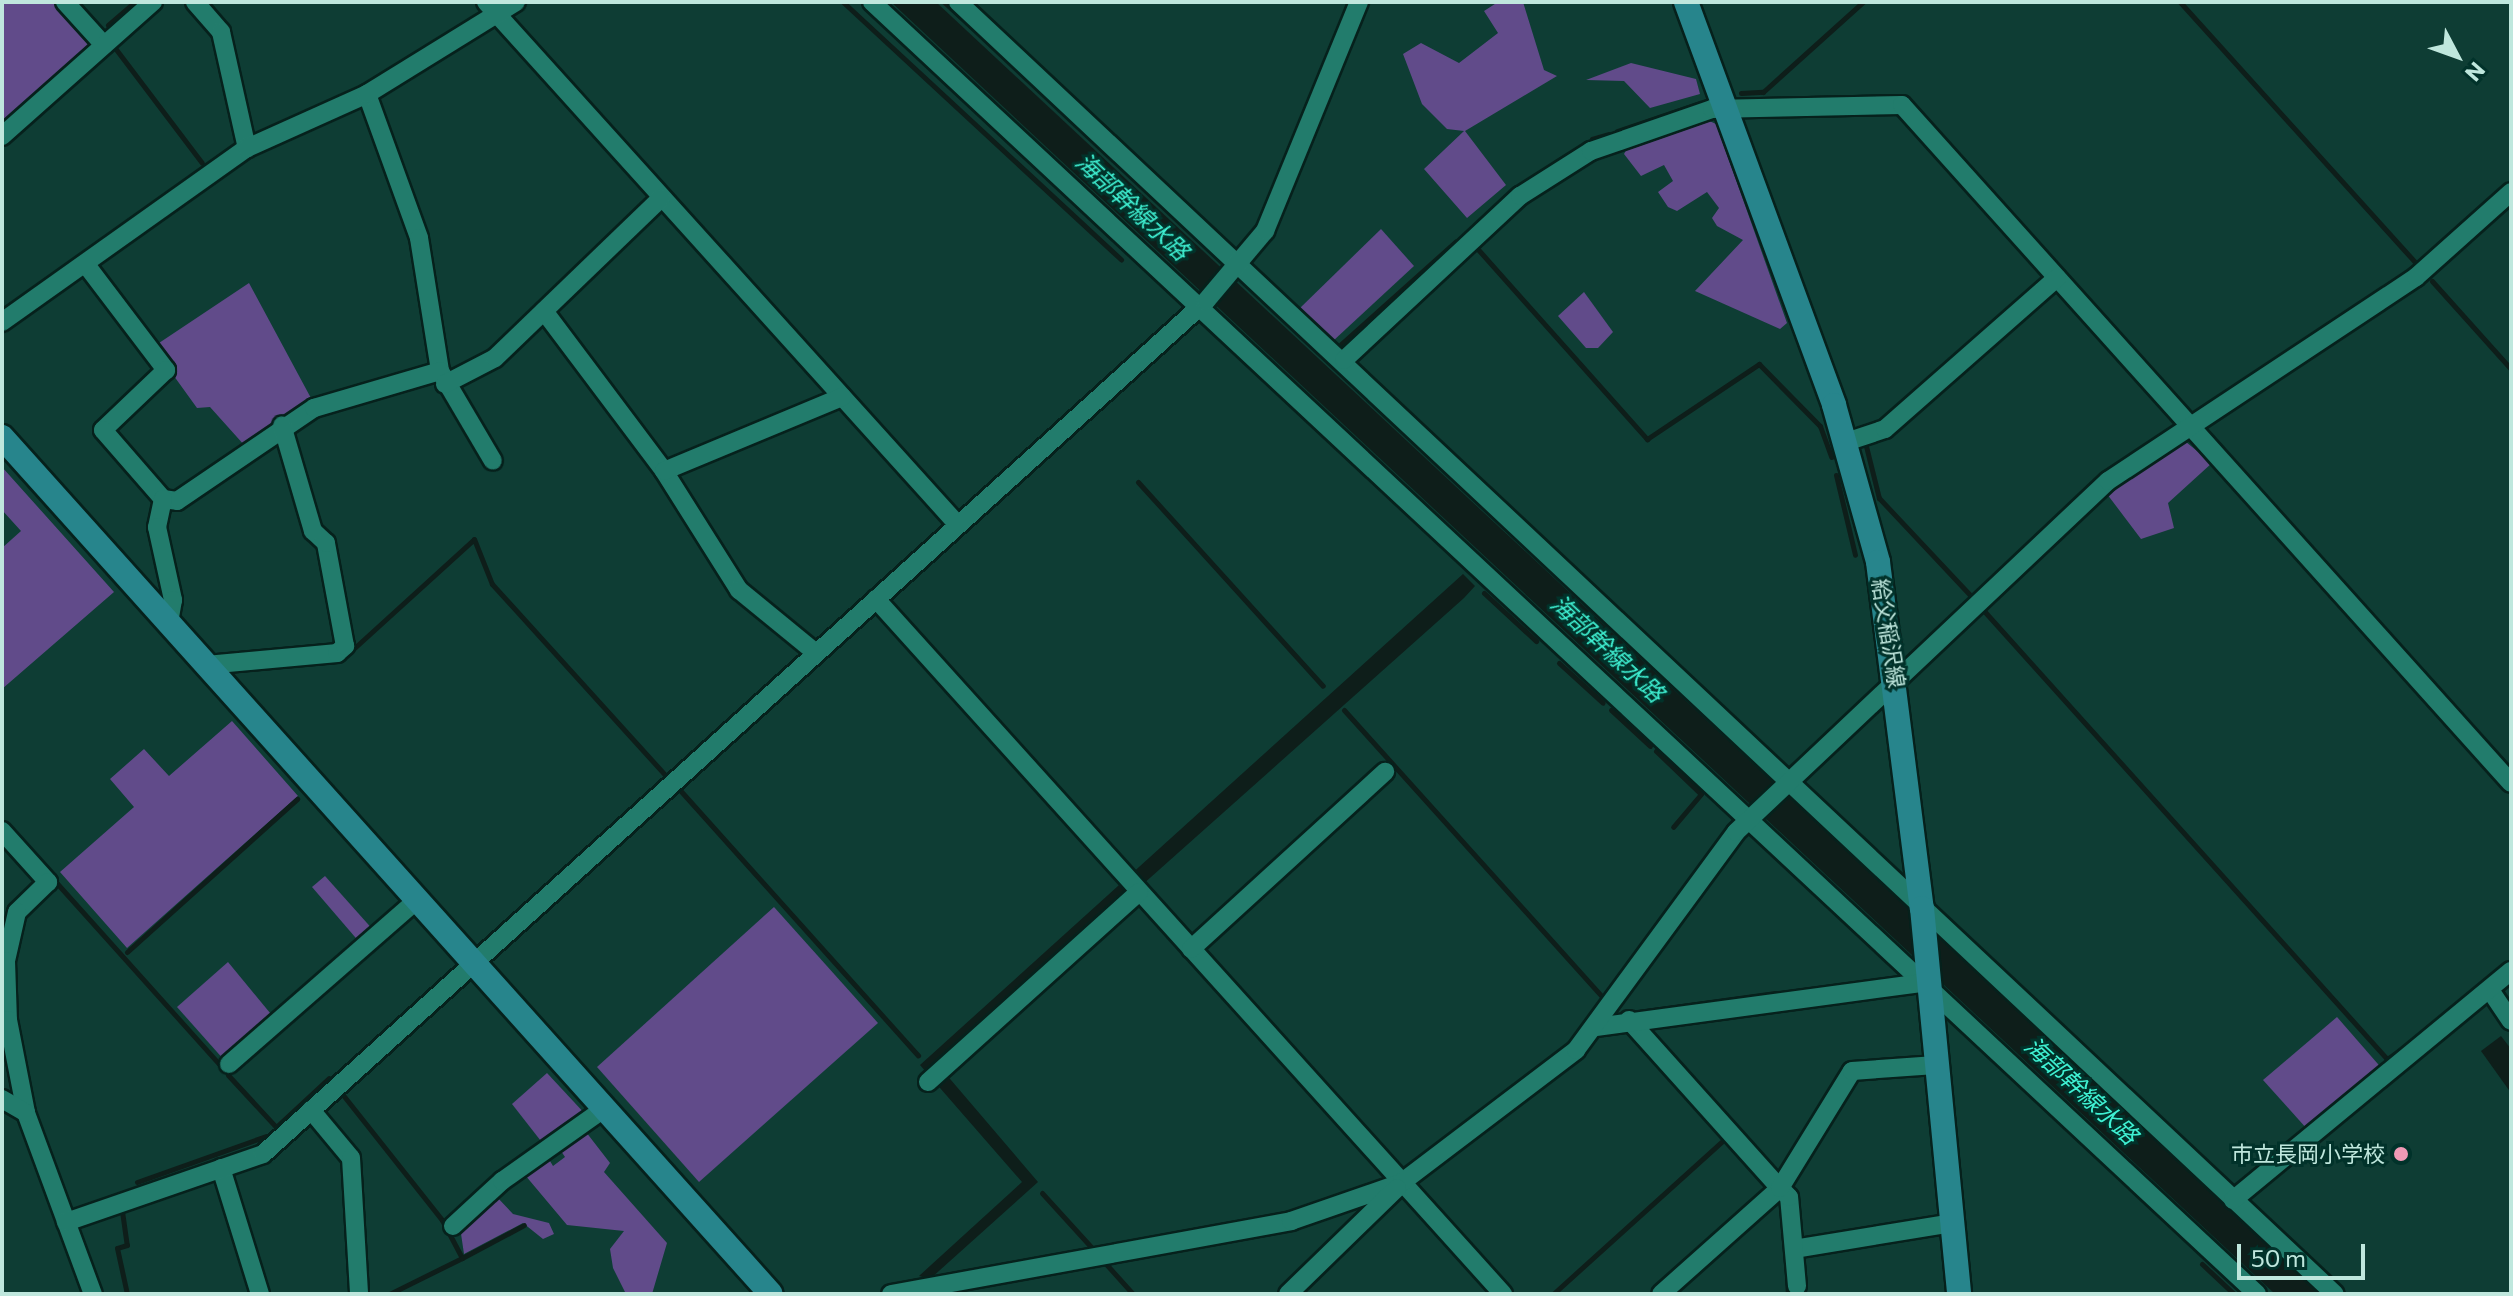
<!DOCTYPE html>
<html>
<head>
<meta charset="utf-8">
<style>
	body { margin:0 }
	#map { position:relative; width:2513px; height:1296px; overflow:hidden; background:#0e3d34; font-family:Commissioner,"Noto Sans JP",sans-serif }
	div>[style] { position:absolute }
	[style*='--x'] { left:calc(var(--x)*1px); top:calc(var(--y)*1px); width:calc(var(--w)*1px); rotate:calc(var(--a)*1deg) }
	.green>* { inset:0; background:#614b8a }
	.water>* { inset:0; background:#0e1e1a }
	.stream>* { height:5px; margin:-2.5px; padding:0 2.5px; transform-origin:2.5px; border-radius:2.5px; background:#0e1e1a }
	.roads { filter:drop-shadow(2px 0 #06211c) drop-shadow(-2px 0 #06211c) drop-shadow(0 2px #06211c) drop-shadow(0 -2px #06211c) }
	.street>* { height:18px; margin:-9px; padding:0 9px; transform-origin:9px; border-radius:9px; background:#227c6c }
	.secondary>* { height:24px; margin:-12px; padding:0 12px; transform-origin:12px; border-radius:12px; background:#27858c }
	.dots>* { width:22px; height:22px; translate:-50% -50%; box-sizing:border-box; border:4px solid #01322a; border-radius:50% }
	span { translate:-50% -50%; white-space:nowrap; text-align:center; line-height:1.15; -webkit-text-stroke:6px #01322a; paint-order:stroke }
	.street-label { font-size:22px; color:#bfe7dd }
	.poi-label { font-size:22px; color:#bfe7dd }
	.right { translate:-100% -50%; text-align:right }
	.water-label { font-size:24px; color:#3ff0d2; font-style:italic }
	.frame { position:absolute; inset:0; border:4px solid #bfe7dd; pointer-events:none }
	.north { position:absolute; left:2417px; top:16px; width:80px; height:80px; -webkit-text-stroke:6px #01322a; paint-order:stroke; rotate:131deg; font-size:22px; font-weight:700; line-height:32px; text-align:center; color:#bfe7dd }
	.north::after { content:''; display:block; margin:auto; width:28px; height:36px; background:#bfe7dd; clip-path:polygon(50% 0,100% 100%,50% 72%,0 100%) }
	.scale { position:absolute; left:2237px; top:1244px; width:128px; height:36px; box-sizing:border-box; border:4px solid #bfe7dd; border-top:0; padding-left:10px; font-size:24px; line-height:28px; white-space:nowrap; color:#bfe7dd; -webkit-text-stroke:6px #01322a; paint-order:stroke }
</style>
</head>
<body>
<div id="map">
	<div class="green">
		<i style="clip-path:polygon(2px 2px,60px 2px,95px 41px,2px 127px)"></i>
		<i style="clip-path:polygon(1498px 2px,1523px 2px,1544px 70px,1557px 76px,1465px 131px,1506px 185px,1467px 218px,1424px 169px,1464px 131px,1447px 129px,1422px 104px,1403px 54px,1421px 43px,1459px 63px,1498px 33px,1484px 11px)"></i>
		<i style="clip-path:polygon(1631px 63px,1696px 79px,1700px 94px,1650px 108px,1624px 81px,1586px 80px)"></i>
		<i style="clip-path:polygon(1705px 119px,1716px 124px,1787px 323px,1780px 329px,1695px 291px,1743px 240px,1717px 226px,1712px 218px,1719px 208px,1707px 192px,1677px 211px,1668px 207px,1658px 192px,1673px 181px,1664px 165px,1641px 176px,1624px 154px,1630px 143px)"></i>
		<i style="clip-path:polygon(1381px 229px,1414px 266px,1333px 341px,1299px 309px)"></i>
		<i style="clip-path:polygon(249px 283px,312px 400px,245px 446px,210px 407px,197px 408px,153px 347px)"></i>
		<i style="clip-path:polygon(1584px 292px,1613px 332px,1598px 348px,1586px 348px,1558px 316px)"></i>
		<i style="clip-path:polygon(2186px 442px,2212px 463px,2168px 503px,2174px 528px,2141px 539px,2107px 494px)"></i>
		<i style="clip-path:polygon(2px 467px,114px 592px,2px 689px,2px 548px,21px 531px,2px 510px)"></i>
		<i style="clip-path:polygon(232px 721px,298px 796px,127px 948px,60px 872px,134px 807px,110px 779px,144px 749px,169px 776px)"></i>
		<i style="clip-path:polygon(325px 876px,375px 932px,361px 944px,312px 887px)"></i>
		<i style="clip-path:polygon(774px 907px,878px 1023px,699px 1182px,597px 1067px)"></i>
		<i style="clip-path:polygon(228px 962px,275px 1019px,225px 1061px,177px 1007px)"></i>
		<i style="clip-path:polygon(2337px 1017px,2384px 1071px,2307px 1129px,2263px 1080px)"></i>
		<i style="clip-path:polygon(547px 1073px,587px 1116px,544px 1145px,512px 1104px)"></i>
		<i style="clip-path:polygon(586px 1132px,610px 1163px,604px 1172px,667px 1243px,652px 1294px,626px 1294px,613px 1268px,610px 1249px,624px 1231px,567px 1225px,525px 1175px,547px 1156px,553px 1166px,565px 1157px,559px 1148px)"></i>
		<i style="clip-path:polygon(496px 1196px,513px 1214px,549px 1223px,554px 1234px,543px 1239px,523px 1223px,464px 1254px,460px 1227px)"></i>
	</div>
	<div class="water">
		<i style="clip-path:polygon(891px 2px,936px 2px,2322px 1294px,2275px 1294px)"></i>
		<i style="clip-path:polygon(1463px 574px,1475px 586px,1464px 598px,939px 1066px,1038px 1182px,930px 1279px,919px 1276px,1022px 1182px,920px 1065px)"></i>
		<i style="clip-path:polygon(2501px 1036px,2511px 1049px,2511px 1093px,2481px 1051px)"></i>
	</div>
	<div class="stream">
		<i style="--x:843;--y:2;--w:379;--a:42.8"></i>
		<i style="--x:944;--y:2;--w:36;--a:42"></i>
		<i style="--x:2180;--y:2;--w:350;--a:47.9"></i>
		<i style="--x:108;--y:25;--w:35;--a:-41"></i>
		<i style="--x:115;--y:48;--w:144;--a:52.9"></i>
		<i style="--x:1741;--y:93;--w:22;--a:-3"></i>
		<i style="--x:1763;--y:92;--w:135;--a:-42"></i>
		<i style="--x:1617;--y:131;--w:88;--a:-18.6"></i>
		<i style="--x:1592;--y:139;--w:17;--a:-17"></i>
		<i style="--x:1556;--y:162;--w:35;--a:-31"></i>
		<i style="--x:1475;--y:246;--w:259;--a:48.3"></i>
		<i style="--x:1647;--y:439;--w:135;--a:-33.8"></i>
		<i style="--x:1759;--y:364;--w:87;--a:45.5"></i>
		<i style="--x:1820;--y:426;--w:33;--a:70"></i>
		<i style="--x:2432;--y:281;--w:118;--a:48.1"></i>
		<i style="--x:1341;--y:344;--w:154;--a:-41.8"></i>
		<i style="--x:1865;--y:442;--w:58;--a:76"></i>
		<i style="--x:1879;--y:498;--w:132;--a:46.8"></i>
		<i style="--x:1836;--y:475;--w:82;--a:76.6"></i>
		<i style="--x:1138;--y:482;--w:275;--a:47.8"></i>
		<i style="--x:1484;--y:593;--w:71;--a:42.7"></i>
		<i style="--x:1985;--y:612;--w:601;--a:48.03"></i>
		<i style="--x:2387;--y:1059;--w:29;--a:-35"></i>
		<i style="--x:351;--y:651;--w:166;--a:-42.3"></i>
		<i style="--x:474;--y:539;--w:48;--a:68.2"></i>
		<i style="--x:492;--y:584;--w:263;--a:47.8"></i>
		<i style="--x:1559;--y:663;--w:59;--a:42.3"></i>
		<i style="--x:1344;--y:710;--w:384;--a:48"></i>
		<i style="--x:1611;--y:710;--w:53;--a:42.7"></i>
		<i style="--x:1656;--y:751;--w:62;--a:43.7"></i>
		<i style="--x:1701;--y:794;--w:43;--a:130.3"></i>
		<i style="--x:679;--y:789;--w:358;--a:48.1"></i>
		<i style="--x:54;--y:880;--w:247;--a:48.1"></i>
		<i style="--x:127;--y:952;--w:229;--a:-42"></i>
		<i style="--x:1631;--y:1013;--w:146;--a:-7.9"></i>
		<i style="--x:228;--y:1075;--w:71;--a:47.3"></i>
		<i style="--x:276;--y:1127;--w:72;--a:-42.8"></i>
		<i style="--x:343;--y:1095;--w:159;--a:51.6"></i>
		<i style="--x:442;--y:1220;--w:43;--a:62.2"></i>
		<i style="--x:462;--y:1258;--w:81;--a:153.7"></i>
		<i style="--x:137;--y:1182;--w:137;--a:-19.6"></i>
		<i style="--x:1042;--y:1193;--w:74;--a:47.7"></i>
		<i style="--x:122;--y:1211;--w:34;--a:82"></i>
		<i style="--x:127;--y:1245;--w:10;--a:163"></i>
		<i style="--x:117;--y:1248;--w:47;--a:77.7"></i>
		<i style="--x:462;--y:1258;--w:70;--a:-28"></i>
		<i style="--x:1106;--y:1264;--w:40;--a:48"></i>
		<i style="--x:2202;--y:1264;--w:44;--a:43.2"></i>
		<i style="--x:1787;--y:1271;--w:23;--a:88"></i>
		<i style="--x:1553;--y:1294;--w:227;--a:-42.1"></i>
	</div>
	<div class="roads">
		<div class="street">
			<i style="--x:65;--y:2;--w:58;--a:47.8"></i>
			<i style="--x:195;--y:2;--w:40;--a:49"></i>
			<i style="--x:221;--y:32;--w:119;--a:77.4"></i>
			<i style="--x:486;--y:2;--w:704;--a:47.93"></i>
			<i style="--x:872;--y:2;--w:1894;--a:43.01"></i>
			<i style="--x:958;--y:2;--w:1888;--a:43.18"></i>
			<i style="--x:367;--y:94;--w:153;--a:70.1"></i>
			<i style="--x:419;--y:238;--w:135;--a:81"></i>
			<i style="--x:440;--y:371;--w:104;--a:59.5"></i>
			<i style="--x:2;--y:136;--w:202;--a:-41.6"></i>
			<i style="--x:87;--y:266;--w:131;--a:52.8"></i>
			<i style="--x:166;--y:370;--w:87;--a:136.4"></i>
			<i style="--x:103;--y:430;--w:91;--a:49"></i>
			<i style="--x:163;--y:499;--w:14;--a:8"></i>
			<i style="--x:177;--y:501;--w:166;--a:-34.2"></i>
			<i style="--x:314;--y:408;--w:131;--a:-16.4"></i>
			<i style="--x:544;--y:311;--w:200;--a:53.1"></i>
			<i style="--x:664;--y:471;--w:141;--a:57.8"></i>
			<i style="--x:739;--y:590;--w:99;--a:39.3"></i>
			<i style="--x:2;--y:322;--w:301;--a:-35.4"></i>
			<i style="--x:247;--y:148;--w:132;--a:-24.2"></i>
			<i style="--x:367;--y:94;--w:175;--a:-31.7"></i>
			<i style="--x:1344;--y:360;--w:241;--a:-43"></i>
			<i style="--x:1520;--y:196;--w:84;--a:-32.4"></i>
			<i style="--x:1591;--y:151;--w:128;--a:-19.1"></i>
			<i style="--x:1712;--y:109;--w:190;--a:-1.2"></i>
			<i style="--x:1902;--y:105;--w:911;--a:48.07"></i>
			<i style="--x:445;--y:384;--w:56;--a:-27.5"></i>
			<i style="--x:495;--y:358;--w:231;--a:-43.9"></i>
			<i style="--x:1846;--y:442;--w:41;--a:-18.4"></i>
			<i style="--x:1885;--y:429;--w:229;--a:-41.3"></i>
			<i style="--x:664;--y:471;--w:193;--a:-22.6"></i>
			<i style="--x:163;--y:499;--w:29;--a:102"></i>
			<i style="--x:157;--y:527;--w:75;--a:77.6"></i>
			<i style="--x:173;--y:600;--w:23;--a:100"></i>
			<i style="--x:876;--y:599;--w:936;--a:47.94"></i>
			<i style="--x:206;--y:665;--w:132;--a:-5.2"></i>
			<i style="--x:337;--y:653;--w:11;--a:-41"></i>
			<i style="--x:345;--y:646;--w:105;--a:-100.5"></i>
			<i style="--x:326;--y:543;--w:18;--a:-137"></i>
			<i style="--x:313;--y:531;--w:110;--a:-106.3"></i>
			<i style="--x:2;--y:831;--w:69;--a:48"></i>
			<i style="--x:48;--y:882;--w:43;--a:135.9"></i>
			<i style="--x:17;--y:912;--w:50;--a:102.7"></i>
			<i style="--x:6;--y:961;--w:59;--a:88.1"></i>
			<i style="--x:8;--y:1020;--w:95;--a:79"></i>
			<i style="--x:26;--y:1113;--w:193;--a:69.7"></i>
			<i style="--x:1191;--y:949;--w:263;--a:-42.4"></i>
			<i style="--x:2490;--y:990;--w:37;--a:56"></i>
			<i style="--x:1629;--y:1020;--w:226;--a:48.1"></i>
			<i style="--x:1780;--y:1188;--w:159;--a:138.3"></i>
			<i style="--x:1596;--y:1027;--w:328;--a:-7.7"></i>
			<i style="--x:229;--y:1064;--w:251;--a:-41.1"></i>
			<i style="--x:928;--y:1082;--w:284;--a:-42"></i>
			<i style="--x:2;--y:1099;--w:28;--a:30"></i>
			<i style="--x:311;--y:1110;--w:62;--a:50.2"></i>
			<i style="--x:351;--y:1158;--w:136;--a:86.6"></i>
			<i style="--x:221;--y:1168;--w:132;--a:72.8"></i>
			<i style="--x:2233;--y:1200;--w:360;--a:-39.5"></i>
			<i style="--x:66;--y:1222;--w:208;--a:-19"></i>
			<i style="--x:263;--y:1154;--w:1272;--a:-42.13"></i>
			<i style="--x:1206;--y:301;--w:92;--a:-49.9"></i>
			<i style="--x:1265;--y:231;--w:248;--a:-67.7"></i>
			<i style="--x:453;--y:1226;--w:67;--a:-42.6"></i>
			<i style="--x:502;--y:1181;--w:126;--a:-35.3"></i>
			<i style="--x:1794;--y:1249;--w:160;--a:-9.3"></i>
			<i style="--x:1797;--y:1286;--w:89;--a:-95.1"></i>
			<i style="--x:1789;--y:1197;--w:13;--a:-135"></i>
			<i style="--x:1780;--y:1188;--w:137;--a:-58.4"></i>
			<i style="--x:1852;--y:1071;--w:84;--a:-4.1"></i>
			<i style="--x:891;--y:1294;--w:407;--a:-10.3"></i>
			<i style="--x:1291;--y:1221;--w:116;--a:-19.1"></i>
			<i style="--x:1401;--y:1183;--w:220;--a:-37.2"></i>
			<i style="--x:1576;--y:1050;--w:270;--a:-53.7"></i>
			<i style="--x:1736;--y:832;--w:511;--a:-43.34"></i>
			<i style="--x:2108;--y:481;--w:369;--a:-33.5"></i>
			<i style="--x:2416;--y:277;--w:127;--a:-41.8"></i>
			<i style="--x:1288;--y:1294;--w:152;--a:-44.2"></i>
		</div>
		<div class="secondary">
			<i style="--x:1686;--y:2;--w:429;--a:69.8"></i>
			<i style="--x:1834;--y:405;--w:163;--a:74.3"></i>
			<i style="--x:1878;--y:562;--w:349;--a:82.8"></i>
			<i style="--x:1922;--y:908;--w:388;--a:84.5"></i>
			<i style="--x:2;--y:437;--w:1151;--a:48.1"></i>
		</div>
	</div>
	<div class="dots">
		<i style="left:2401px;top:1154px;background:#f09ab6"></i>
	</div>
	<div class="street-label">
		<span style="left:1889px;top:633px;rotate:81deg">給父稲沢線</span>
	</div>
	<div class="poi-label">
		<span class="right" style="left:2385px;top:1154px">市立長岡小学校</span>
	</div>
	<div class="water-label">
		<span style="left:1133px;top:206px;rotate:43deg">海部幹線水路</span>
		<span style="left:1608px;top:648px;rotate:43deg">海部幹線水路</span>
		<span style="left:2082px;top:1090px;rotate:43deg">海部幹線水路</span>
	</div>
	<div class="frame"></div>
	<div class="north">N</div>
	<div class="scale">50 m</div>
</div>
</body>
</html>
